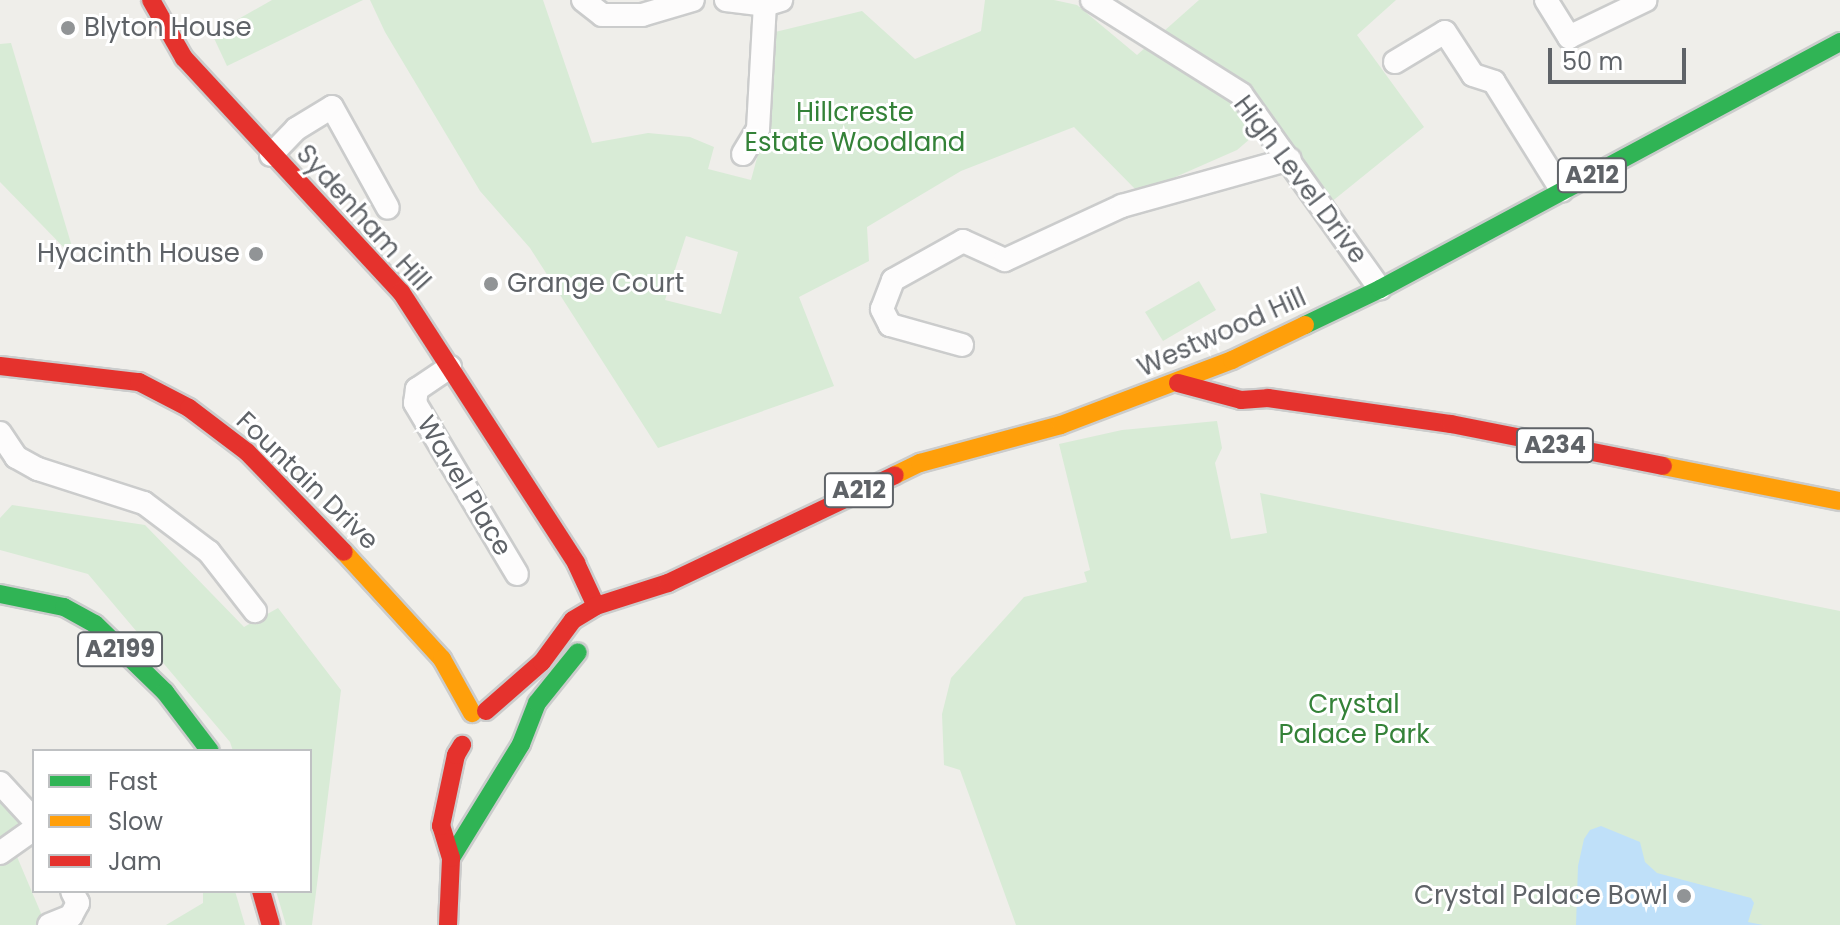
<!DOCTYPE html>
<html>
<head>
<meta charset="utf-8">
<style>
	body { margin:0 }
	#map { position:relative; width:1840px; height:925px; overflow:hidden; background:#efeeea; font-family:Poppins,sans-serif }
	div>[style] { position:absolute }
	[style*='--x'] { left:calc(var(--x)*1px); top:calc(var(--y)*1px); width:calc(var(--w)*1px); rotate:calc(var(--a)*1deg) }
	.green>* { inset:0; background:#d8ebd6 }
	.water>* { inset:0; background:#bfe0f9 }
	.roads { filter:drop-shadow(2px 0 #cbcccc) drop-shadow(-2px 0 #cbcccc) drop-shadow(0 2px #cbcccc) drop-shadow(0 -2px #cbcccc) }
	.street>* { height:22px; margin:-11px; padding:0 11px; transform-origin:11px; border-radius:11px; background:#fdfcfc }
	.fast>* { height:18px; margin:-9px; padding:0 9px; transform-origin:9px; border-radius:9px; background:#30b455 }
	.slow>* { height:18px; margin:-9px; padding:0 9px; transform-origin:9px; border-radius:9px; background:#ff9f0a }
	.jam>* { height:18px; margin:-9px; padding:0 9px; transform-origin:9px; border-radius:9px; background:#e5322d }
	.dots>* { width:22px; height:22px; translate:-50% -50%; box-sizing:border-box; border:4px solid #fff; border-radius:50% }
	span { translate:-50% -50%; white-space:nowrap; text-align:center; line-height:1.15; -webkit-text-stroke:6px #fff; paint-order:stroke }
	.shield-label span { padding:2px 6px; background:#fff; border:2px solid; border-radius:6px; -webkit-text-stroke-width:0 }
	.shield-label { font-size:24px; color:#5f6368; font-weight:700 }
	.poi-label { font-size:26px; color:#5f6368 }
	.left { translate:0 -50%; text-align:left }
	.right { translate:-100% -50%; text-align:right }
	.park-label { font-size:26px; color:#348238 }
	.street-label { font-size:26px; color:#5f6368 }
	.legend { position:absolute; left:32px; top:749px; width:280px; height:144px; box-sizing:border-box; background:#fff; border:2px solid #bfc1c3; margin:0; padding:10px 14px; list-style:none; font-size:24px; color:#5f6368 }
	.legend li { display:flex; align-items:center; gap:16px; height:40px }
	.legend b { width:40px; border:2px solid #bfc1c3 }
	.scale { position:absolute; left:1548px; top:48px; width:138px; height:36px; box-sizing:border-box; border:4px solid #5f6368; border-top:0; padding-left:10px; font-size:24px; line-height:28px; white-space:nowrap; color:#5f6368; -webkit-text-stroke:6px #fff; paint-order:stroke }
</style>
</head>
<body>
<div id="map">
	<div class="green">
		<i style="clip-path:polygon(272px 0,363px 0,227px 66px,212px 34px)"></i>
		<i style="clip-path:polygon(evenodd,370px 0,543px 0,592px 143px,648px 133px,690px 137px,714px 147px,708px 169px,751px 180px,764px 132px,771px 33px,862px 11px,915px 59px,981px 31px,985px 0,1054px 0,1077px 5px,1137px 55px,1199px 0,1396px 0,1357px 35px,1424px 127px,1330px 203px,1271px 121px,1237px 150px,1139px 193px,1074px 127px,961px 171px,867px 227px,869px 261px,799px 297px,834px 386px,658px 448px,530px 248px,480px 191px,385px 32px,370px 0,686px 236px,738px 252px,721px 314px,665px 300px,686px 236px)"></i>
		<i style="clip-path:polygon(11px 43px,76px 260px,0 182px,0 44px)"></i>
		<i style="clip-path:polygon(1199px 281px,1216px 310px,1163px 341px,1145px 312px)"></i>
		<i style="clip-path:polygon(1217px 421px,1222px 448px,1215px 463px,1231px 539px,1267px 533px,1260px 493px,1840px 611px,1840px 925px,1016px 925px,960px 770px,944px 765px,942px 714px,951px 678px,1024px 597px,1087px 582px,1084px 572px,1090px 570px,1059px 444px,1122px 430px)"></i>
		<i style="clip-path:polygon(12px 505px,145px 525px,244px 627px,278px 608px,341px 690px,312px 925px,286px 925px,276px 891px,310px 891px,310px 751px,233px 751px,230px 742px,88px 574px,0 550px,0 518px)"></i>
		<i style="clip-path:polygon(0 783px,34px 820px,0 853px)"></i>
		<i style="clip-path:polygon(15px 852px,46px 925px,0 925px,0 863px)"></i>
		<i style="clip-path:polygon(203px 891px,235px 891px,245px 925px,166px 925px,203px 903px)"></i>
	</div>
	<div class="water">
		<i style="clip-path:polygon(1601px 826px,1640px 842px,1645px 862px,1657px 873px,1751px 898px,1754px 903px,1748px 922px,1763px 925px,1576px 925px,1578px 866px,1584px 839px,1590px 830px)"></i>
	</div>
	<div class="roads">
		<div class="street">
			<i style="--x:583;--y:0;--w:24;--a:38"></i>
			<i style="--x:602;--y:15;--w:40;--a:0"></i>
			<i style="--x:642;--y:15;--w:53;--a:-16.4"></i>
			<i style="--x:726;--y:0;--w:39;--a:7"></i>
			<i style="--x:765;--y:5;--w:17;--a:-17"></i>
			<i style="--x:1092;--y:0;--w:176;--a:32.2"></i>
			<i style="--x:1241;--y:94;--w:239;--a:54.5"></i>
			<i style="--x:1546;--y:0;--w:44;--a:58.1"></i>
			<i style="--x:1569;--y:37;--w:85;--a:-25.7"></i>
			<i style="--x:1395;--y:62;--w:58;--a:-31"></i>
			<i style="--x:1445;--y:32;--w:51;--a:56.9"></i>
			<i style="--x:1473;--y:75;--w:22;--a:18"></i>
			<i style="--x:1494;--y:82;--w:128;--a:58"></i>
			<i style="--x:743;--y:154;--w:29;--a:-59"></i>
			<i style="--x:758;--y:129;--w:124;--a:-86.8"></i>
			<i style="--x:271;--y:155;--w:36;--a:-46"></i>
			<i style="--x:296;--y:129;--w:42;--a:-31.4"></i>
			<i style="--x:332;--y:107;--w:115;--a:61"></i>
			<i style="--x:962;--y:345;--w:75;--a:-164.5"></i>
			<i style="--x:890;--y:325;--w:18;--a:-117"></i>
			<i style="--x:882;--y:309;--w:31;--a:-69"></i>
			<i style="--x:893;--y:280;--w:80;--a:-29.1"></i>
			<i style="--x:963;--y:241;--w:46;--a:24.3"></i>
			<i style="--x:1005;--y:260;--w:129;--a:-24.8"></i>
			<i style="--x:1122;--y:206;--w:174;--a:-15.6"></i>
			<i style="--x:450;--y:367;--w:40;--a:146"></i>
			<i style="--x:417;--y:389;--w:14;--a:98"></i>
			<i style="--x:415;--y:403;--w:199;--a:59.2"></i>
			<i style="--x:0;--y:433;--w:29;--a:56"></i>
			<i style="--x:16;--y:457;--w:25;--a:29"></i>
			<i style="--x:38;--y:469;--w:111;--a:17.8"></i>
			<i style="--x:144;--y:503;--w:81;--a:37"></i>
			<i style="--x:209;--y:552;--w:75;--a:52.1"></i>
			<i style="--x:0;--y:783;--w:50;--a:47.4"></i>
			<i style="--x:0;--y:853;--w:42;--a:-35.2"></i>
			<i style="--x:49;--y:925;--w:24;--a:-22"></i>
			<i style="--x:71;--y:916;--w:15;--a:-62"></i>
			<i style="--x:78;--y:903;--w:13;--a:-117"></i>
		</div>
		<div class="fast">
			<i style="--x:1305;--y:325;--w:83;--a:-25.6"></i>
			<i style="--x:1380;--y:289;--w:522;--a:-28.23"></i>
			<i style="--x:0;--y:594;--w:65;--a:11.5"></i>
			<i style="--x:64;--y:607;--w:35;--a:29"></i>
			<i style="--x:95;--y:624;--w:98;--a:44.2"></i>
			<i style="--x:165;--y:692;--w:74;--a:52.7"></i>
			<i style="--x:451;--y:858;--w:134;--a:-58.4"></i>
			<i style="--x:521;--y:744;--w:44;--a:-68.7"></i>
			<i style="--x:537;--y:703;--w:65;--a:-51.2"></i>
		</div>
		<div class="slow">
			<i style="--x:1663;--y:466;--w:180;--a:11.2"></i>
			<i style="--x:895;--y:475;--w:28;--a:-26"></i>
			<i style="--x:920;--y:463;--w:146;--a:-15.1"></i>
			<i style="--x:1061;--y:425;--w:183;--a:-20.8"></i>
			<i style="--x:1232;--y:360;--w:81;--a:-25.6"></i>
			<i style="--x:344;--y:552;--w:145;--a:47.5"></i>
			<i style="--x:442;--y:659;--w:62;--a:60.9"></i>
		</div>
		<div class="jam">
			<i style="--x:151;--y:0;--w:67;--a:60.4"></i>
			<i style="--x:184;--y:58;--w:319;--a:47.2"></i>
			<i style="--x:401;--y:292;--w:323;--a:57.1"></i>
			<i style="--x:576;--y:563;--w:47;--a:65.1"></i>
			<i style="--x:0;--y:366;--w:140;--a:6.6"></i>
			<i style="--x:139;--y:382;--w:56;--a:27.5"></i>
			<i style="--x:189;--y:408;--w:73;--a:37.2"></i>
			<i style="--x:247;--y:452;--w:139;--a:45.9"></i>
			<i style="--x:1178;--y:383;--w:65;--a:15.1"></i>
			<i style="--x:1241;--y:400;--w:27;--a:-4"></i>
			<i style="--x:1268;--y:398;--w:185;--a:8.1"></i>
			<i style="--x:1451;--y:424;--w:216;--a:11.2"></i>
			<i style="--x:486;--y:711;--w:74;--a:-41.2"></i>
			<i style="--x:542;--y:662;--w:52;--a:-53.6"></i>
			<i style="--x:573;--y:620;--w:27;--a:-31"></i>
			<i style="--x:596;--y:606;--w:76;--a:-17.7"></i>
			<i style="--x:668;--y:583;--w:251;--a:-25.4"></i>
			<i style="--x:261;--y:891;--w:35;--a:74"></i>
			<i style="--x:448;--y:925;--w:67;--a:-87.4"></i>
			<i style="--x:451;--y:858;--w:34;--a:-107"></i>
			<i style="--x:441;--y:826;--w:73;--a:-78.1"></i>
			<i style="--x:456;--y:755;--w:12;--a:-59"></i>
		</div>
	</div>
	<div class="dots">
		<i style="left:68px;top:28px;background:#919496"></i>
		<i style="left:256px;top:254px;background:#919496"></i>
		<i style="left:491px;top:284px;background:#919496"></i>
		<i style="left:1684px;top:896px;background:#919496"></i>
	</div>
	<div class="shield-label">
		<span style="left:1592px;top:175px">A212</span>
		<span style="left:1555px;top:445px">A234</span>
		<span style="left:859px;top:490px">A212</span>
		<span style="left:120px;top:649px">A2199</span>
	</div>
	<div class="poi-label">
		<span class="left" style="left:84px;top:28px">Blyton House</span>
		<span class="right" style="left:240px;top:254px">Hyacinth House</span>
		<span class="left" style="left:507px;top:284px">Grange Court</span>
		<span class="right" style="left:1668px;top:896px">Crystal Palace Bowl</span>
	</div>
	<div class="park-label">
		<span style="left:855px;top:128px">Hillcreste<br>Estate Woodland</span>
		<span style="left:1354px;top:720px">Crystal<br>Palace Park</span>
	</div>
	<div class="street-label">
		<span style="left:1300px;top:180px;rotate:53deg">High Level Drive</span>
		<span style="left:363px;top:218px;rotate:48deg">Sydenham Hill</span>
		<span style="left:1222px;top:333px;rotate:-24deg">Westwood Hill</span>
		<span style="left:307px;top:481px;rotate:44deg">Fountain Drive</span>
		<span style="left:464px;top:486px;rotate:59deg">Wavel Place</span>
	</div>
	<ul class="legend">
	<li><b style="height:10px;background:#30b455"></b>Fast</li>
	<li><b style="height:10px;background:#ff9f0a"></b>Slow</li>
	<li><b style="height:10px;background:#e5322d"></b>Jam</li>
	</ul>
	<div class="scale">50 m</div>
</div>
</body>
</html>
